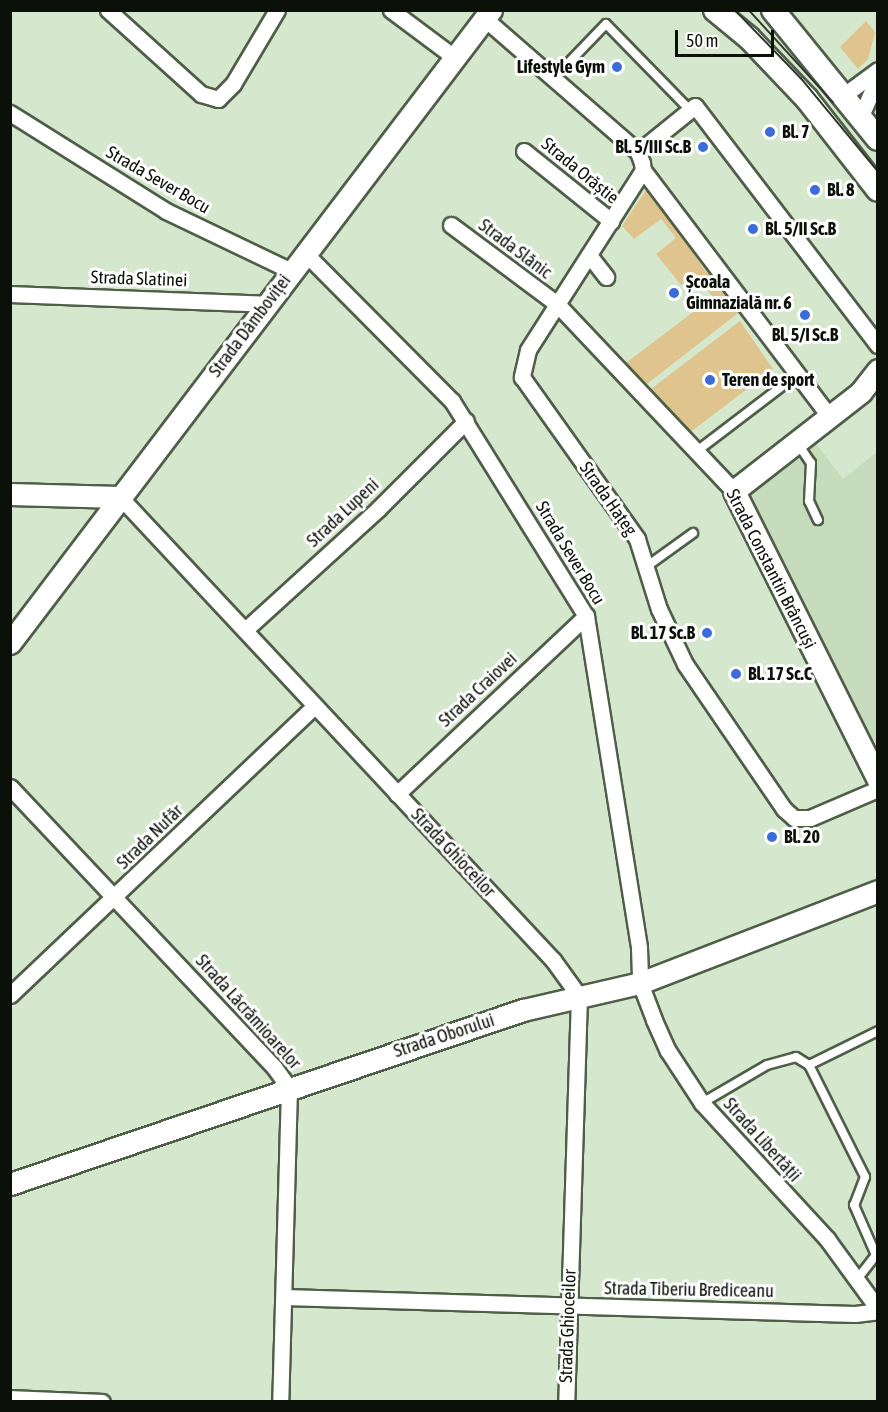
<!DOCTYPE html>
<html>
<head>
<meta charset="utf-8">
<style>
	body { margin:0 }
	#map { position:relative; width:888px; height:1412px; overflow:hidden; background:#d5e7cd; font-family:"Asap Condensed",sans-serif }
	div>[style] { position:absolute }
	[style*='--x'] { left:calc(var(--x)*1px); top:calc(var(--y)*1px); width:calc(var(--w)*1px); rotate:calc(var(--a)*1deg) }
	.built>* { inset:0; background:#c6dcbc }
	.green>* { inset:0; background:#dfc48d }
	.roads { filter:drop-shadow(2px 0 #4e5e47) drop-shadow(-2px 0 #4e5e47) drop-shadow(0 2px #4e5e47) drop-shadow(0 -2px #4e5e47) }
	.lane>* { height:8px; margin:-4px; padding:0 4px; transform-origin:4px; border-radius:4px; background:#fff }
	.street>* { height:15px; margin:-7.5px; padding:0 7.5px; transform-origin:7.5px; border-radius:7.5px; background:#fff }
	.secondary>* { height:21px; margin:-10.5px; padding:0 10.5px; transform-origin:10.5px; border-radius:10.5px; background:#fff }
	.primary>* { height:22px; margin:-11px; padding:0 11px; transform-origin:11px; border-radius:11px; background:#fff }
	.tram>* { height:1.5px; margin:-0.75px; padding:0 0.75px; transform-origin:0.75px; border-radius:0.75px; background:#2f372b }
	.dots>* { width:16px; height:16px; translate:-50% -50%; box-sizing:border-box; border:3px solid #fff; border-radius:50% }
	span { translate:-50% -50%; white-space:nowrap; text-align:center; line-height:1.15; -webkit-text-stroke:6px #fff; paint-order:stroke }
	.poi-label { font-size:18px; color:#0b1108; font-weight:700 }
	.right { translate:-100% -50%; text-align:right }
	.left { translate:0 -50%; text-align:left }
	.street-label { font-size:18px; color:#0b1108 }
	.frame { position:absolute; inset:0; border:12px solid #0b1108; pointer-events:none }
	.scale { position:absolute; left:675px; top:30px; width:99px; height:27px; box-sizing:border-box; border:3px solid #0b1108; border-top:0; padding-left:8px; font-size:18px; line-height:21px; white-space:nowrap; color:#0b1108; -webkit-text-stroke:4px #fff; paint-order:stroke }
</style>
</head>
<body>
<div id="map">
	<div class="built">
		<i style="clip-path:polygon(812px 438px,843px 479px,877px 452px,877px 757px,745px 490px)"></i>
	</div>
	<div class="green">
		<i style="clip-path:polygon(866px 21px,875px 32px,868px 59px,858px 69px,840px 47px)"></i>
		<i style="clip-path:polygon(648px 187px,706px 272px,710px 269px,742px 310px,643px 387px,622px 366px,713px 297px,694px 276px,681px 285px,656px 254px,676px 238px,661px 219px,634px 239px,622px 226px)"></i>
		<i style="clip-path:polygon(740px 321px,773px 369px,688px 434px,647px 392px)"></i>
	</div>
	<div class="roads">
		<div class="lane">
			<i style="--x:553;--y:79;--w:76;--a:-46.1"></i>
			<i style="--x:606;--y:24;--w:116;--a:45.7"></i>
			<i style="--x:687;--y:107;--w:5;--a:0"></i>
			<i style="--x:798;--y:444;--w:23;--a:56"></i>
			<i style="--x:811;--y:463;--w:38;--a:93"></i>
			<i style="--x:809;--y:501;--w:21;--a:65"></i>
			<i style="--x:697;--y:451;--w:127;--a:-37.3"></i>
			<i style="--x:646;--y:567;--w:58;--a:-35.9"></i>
			<i style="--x:809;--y:1065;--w:125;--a:63.4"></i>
			<i style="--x:865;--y:1177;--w:30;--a:111"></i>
			<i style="--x:854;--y:1205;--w:55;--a:66.3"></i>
			<i style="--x:876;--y:1255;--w:31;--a:128"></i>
			<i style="--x:702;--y:1103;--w:75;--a:-30.3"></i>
			<i style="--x:767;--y:1065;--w:30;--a:-15"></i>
			<i style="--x:796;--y:1057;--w:15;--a:32"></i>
			<i style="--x:809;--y:1065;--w:77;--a:-26.2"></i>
		</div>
		<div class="street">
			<i style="--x:108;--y:10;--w:125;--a:42.1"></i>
			<i style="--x:201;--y:94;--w:18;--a:16"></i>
			<i style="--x:218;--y:99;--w:21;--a:-45"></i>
			<i style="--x:233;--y:84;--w:86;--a:-59.3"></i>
			<i style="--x:391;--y:10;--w:79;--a:36.7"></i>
			<i style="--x:484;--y:18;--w:204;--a:41"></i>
			<i style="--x:638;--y:152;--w:12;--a:70"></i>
			<i style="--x:642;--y:163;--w:7;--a:82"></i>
			<i style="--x:643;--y:170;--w:214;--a:122.6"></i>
			<i style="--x:528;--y:350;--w:28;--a:103"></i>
			<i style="--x:522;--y:377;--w:199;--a:54.6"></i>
			<i style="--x:637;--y:539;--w:73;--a:72.6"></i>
			<i style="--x:659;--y:609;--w:61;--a:64.7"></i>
			<i style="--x:685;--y:664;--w:176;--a:55.7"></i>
			<i style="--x:784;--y:809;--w:13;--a:42"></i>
			<i style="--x:794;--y:818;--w:16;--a:0"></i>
			<i style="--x:810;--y:818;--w:74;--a:-23.1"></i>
			<i style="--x:844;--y:95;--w:42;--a:-36.3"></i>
			<i style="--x:10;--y:113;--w:184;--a:32.1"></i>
			<i style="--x:166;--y:211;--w:139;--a:25.6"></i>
			<i style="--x:861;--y:116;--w:43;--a:-66.4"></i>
			<i style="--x:524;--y:151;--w:112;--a:38.8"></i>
			<i style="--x:638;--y:152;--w:73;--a:-38.9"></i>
			<i style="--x:695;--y:106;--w:301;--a:52.6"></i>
			<i style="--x:643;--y:170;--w:310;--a:52.9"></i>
			<i style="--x:451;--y:225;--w:132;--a:36.7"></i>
			<i style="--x:557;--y:304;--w:257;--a:46.6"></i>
			<i style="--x:306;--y:254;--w:207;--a:45.2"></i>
			<i style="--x:452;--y:401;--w:253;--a:58.1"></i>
			<i style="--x:586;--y:616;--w:336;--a:80.9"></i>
			<i style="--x:639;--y:948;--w:35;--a:88"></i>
			<i style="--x:640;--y:983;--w:40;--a:69"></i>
			<i style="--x:654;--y:1020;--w:34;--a:66"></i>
			<i style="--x:668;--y:1051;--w:62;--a:56.8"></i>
			<i style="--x:702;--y:1103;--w:185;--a:47.4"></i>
			<i style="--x:827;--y:1239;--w:87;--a:53.9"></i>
			<i style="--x:589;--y:255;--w:28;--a:52"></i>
			<i style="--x:10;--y:294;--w:256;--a:2.2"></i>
			<i style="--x:120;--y:497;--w:634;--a:46.92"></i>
			<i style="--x:553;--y:960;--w:44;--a:54.2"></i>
			<i style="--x:579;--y:996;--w:406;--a:91.8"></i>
			<i style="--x:245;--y:630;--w:181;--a:-42.3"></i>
			<i style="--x:379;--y:508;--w:123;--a:-45"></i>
			<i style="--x:10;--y:787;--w:385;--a:46.7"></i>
			<i style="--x:274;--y:1067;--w:26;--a:54"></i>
			<i style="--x:289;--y:1088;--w:314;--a:91.6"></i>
			<i style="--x:397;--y:794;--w:260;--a:-43.3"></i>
			<i style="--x:10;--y:995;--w:420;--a:-43.5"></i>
			<i style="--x:284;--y:1297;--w:571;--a:1.71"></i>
			<i style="--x:855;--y:1314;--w:23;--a:-7"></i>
			<i style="--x:10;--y:1398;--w:92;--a:2.5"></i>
		</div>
		<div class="secondary">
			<i style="--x:878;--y:370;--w:28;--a:128"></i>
			<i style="--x:861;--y:392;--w:161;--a:142.1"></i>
			<i style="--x:734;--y:491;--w:323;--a:63.5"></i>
			<i style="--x:10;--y:494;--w:110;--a:1.6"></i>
			<i style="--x:10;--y:643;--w:795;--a:-52.77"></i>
			<i style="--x:10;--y:1184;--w:542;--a:-18.74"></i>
			<i style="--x:523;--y:1010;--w:120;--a:-13"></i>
			<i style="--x:640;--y:983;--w:255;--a:-21.1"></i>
		</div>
		<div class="primary">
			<i style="--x:715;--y:10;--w:44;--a:39.5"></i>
			<i style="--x:749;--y:38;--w:84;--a:46.4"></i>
			<i style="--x:807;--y:99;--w:115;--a:52"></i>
			<i style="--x:773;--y:10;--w:166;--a:50.9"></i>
		</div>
	</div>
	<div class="tram">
		<i style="--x:735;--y:10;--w:95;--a:45.9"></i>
		<i style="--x:801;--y:78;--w:121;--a:50.4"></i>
		<i style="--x:749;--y:10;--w:125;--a:47.6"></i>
	</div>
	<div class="dots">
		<i style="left:617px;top:67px;background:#3c6bdb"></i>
		<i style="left:770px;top:132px;background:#3c6bdb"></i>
		<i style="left:703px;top:147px;background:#3c6bdb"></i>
		<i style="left:815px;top:190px;background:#3c6bdb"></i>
		<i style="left:753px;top:229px;background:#3c6bdb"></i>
		<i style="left:674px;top:293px;background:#3c6bdb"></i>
		<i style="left:805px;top:315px;background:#3c6bdb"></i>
		<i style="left:710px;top:380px;background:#3c6bdb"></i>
		<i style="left:707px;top:633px;background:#3c6bdb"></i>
		<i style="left:736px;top:674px;background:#3c6bdb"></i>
		<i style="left:772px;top:837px;background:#3c6bdb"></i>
	</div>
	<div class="poi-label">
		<span class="right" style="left:605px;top:67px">Lifestyle Gym</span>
		<span class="left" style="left:782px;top:132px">Bl. 7</span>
		<span class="right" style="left:691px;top:147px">Bl. 5/III Sc.B</span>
		<span class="left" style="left:827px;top:190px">Bl. 8</span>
		<span class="left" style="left:765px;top:229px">Bl. 5/II Sc.B</span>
		<span class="left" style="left:686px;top:293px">Școala<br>Gimnazială nr. 6</span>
		<span style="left:805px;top:335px">Bl. 5/I Sc.B</span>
		<span class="left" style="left:722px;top:380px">Teren de sport</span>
		<span class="right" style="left:695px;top:633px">Bl. 17 Sc.B</span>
		<span class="left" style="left:748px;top:674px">Bl. 17 Sc.C</span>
		<span class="left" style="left:784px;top:837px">Bl. 20</span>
	</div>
	<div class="street-label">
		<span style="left:580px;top:171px;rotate:39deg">Strada Orăștie</span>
		<span style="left:158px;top:180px;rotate:30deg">Strada Sever Bocu</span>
		<span style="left:515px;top:249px;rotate:37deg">Strada Slănic</span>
		<span style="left:139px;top:279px;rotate:2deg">Strada Slatinei</span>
		<span style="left:250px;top:326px;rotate:-53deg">Strada Dâmboviței</span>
		<span style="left:608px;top:499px;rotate:55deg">Strada Hațeg</span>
		<span style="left:343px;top:513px;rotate:-43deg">Strada Lupeni</span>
		<span style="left:570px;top:553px;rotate:59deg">Strada Sever Bocu</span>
		<span style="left:771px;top:569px;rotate:63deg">Strada Constantin Brâncuși</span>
		<span style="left:478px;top:690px;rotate:-43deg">Strada Craiovei</span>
		<span style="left:150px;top:837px;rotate:-44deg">Strada Nufăr</span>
		<span style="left:453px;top:853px;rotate:47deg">Strada Ghioceilor</span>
		<span style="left:248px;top:1012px;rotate:48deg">Strada Lăcrămioarelor</span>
		<span style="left:444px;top:1036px;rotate:-18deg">Strada Oborului</span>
		<span style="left:762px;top:1140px;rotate:48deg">Strada Libertății</span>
		<span style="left:689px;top:1290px;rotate:1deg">Strada Tiberiu Brediceanu</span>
		<span style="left:568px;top:1326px;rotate:-88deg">Strada Ghioceilor</span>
	</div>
	<div class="frame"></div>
	<div class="scale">50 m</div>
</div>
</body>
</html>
